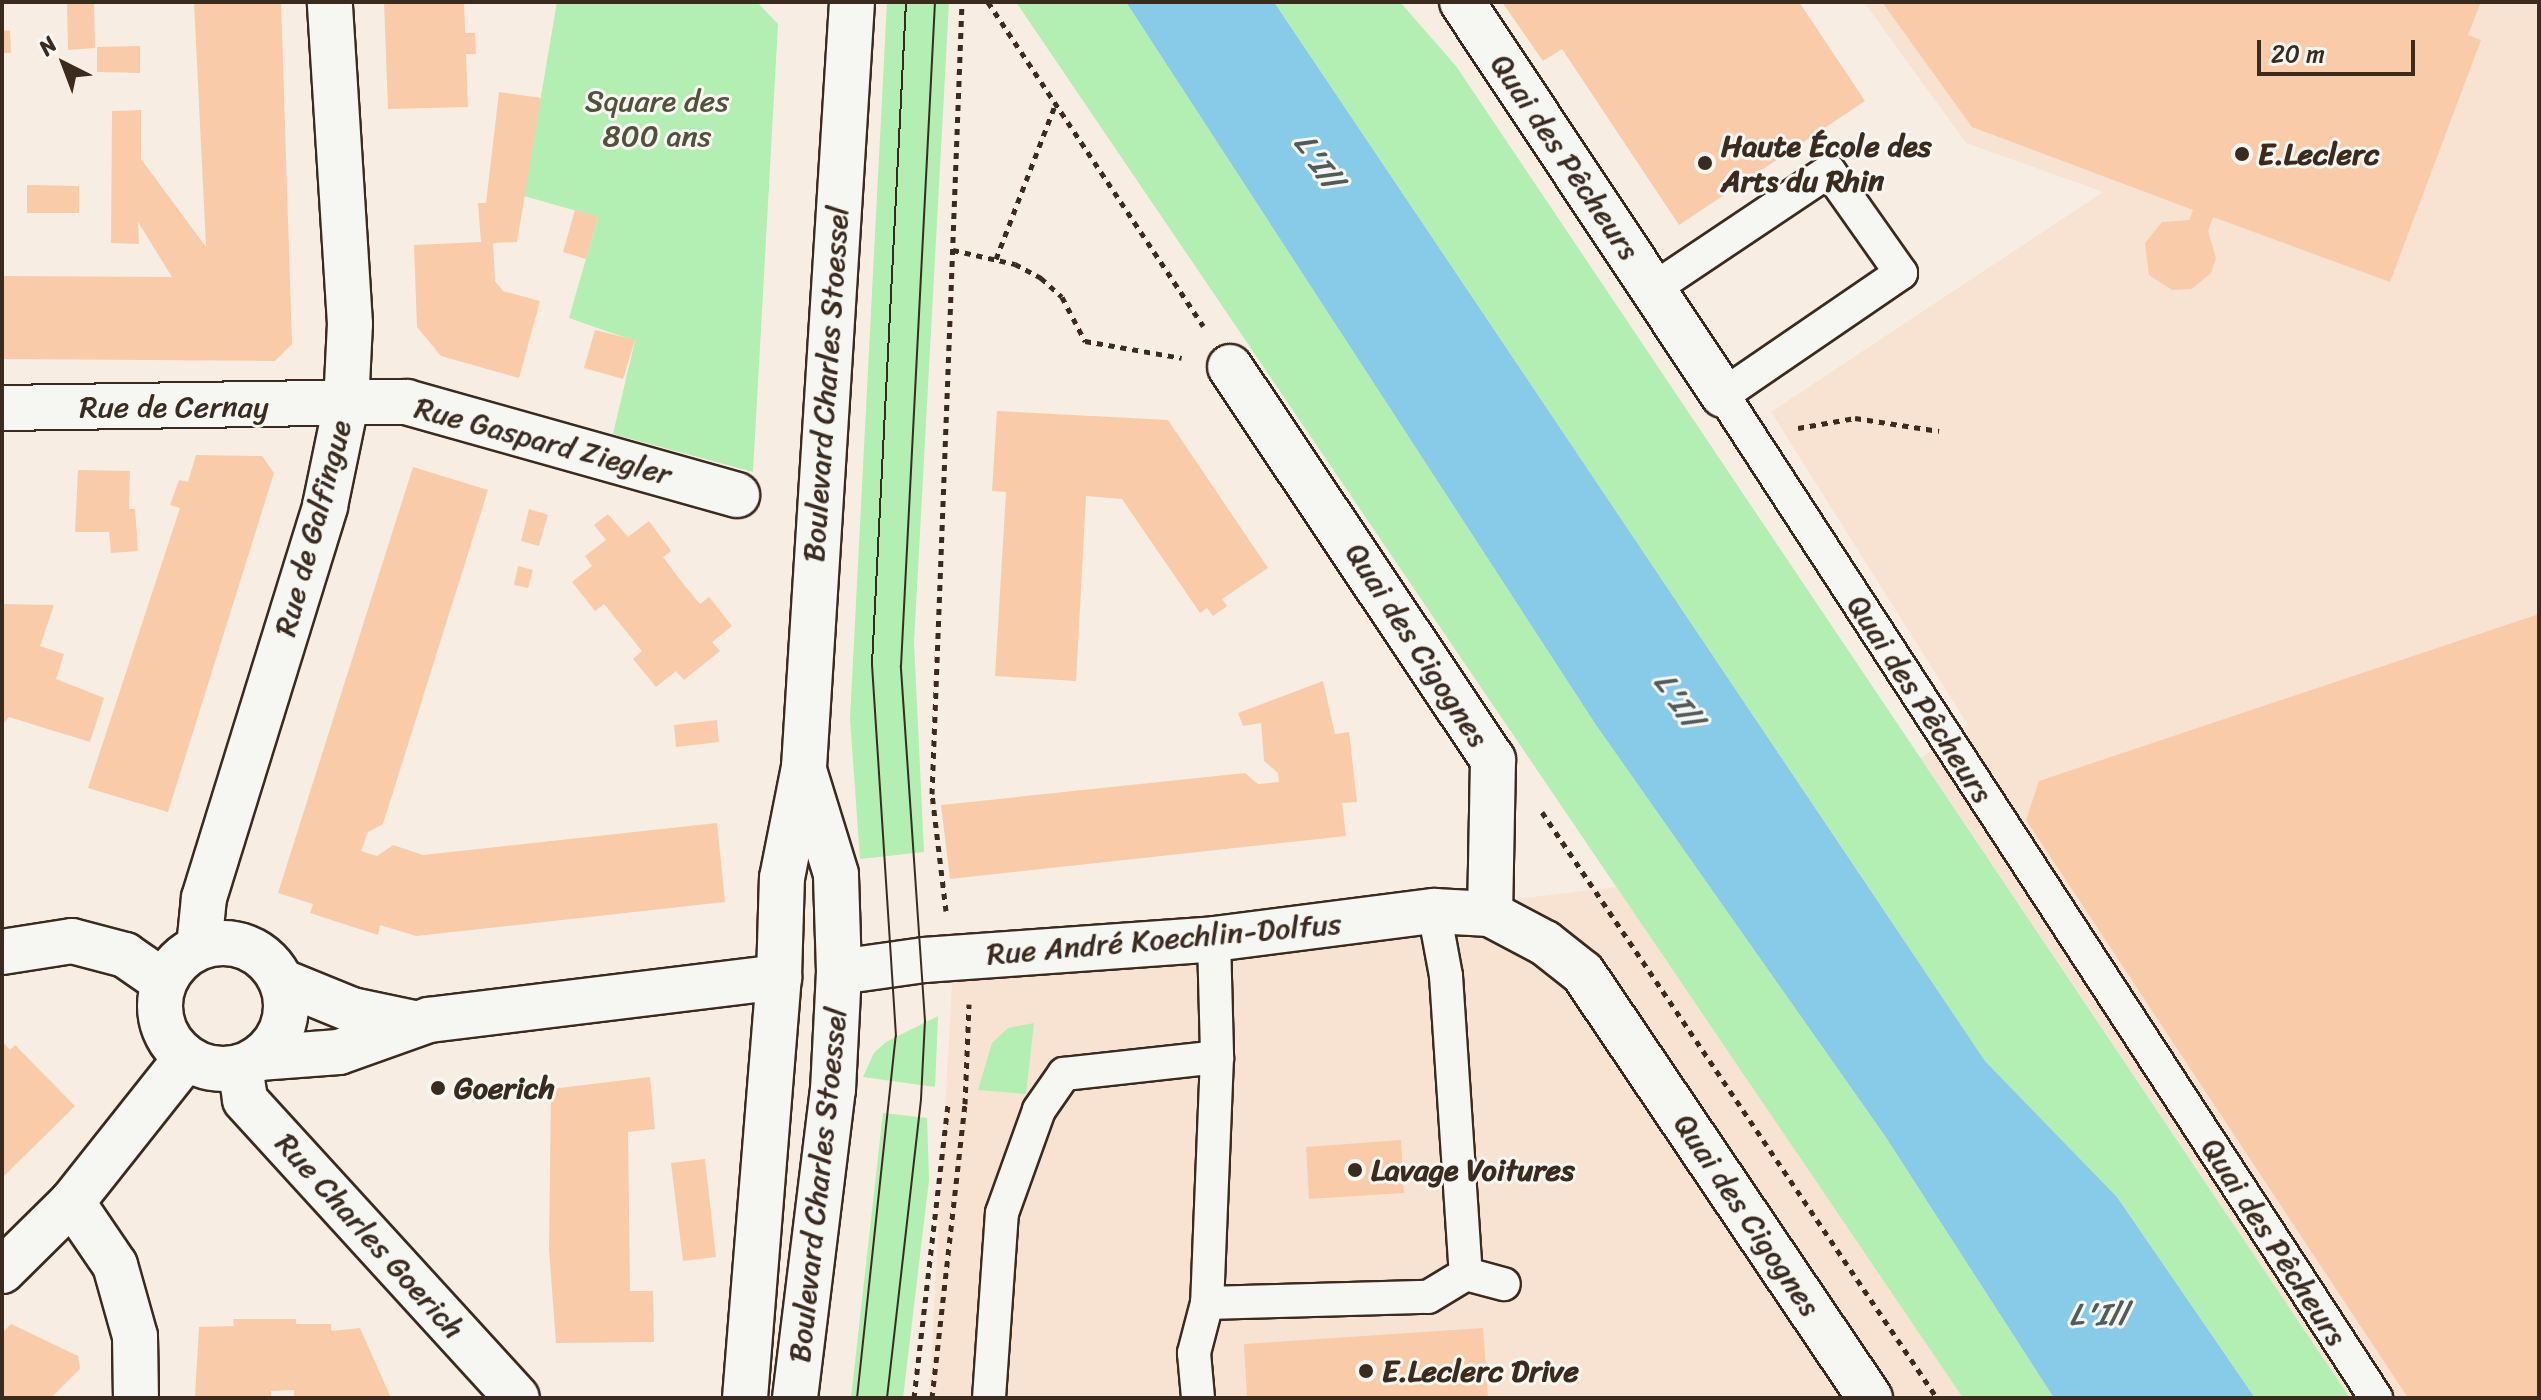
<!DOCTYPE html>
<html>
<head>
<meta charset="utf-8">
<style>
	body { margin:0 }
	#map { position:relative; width:2541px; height:1400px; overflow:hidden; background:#f7ede3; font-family:Sriracha,sans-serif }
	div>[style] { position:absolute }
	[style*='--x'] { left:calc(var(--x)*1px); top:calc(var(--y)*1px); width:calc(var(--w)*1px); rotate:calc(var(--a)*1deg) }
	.built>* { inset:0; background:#f8e3d2 }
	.green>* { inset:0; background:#b3eeb2 }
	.water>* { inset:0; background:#87cbe8 }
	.building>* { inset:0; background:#facba9 }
	.path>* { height:5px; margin-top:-2.5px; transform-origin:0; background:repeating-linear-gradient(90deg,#3b2a1e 0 6px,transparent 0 12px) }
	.roads { filter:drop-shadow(2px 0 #3b2a1e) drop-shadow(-2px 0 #3b2a1e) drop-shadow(0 2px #3b2a1e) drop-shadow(0 -2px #3b2a1e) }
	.lane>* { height:32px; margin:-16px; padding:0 16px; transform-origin:16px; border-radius:16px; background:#f6f6f2 }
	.street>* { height:44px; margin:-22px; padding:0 22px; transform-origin:22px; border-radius:22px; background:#f6f6f2 }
	.street>.ring { margin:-22px; padding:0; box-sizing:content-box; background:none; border:44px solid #f6f6f2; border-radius:50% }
	.secondary>* { height:44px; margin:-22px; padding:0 22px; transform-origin:22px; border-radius:22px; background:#f6f6f2 }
	.tram>* { height:2px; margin:-1px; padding:0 1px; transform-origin:1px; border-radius:1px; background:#3b2a1e }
	.dots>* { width:22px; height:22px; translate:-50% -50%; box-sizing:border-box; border:4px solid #f6f6f2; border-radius:50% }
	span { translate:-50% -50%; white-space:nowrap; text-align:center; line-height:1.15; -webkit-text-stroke:6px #f6f6f2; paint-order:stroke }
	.park-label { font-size:30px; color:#53513c }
	.poi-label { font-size:30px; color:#3b2a1e; font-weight:700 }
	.left { translate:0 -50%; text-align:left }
	.street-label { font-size:30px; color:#3b2a1e }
	.water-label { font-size:32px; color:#525a5b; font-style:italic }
	.frame { position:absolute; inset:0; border:4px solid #3b2a1e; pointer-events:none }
	.north { position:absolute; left:24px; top:24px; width:80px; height:80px; -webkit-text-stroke:6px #f6f6f2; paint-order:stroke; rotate:318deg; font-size:22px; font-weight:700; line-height:32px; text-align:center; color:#3b2a1e }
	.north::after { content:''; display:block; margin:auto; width:28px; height:36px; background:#3b2a1e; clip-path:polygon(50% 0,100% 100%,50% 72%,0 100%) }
	.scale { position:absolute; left:2257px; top:40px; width:158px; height:36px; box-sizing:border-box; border:4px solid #3b2a1e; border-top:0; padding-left:10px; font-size:24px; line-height:28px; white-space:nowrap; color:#3b2a1e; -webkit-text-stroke:6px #f6f6f2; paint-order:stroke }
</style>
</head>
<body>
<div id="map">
	<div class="built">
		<i style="clip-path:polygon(1864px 2px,2539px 2px,2539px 1398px,2350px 1398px,1921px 758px,1968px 725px,1771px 412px,2103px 192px,1966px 143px)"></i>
		<i style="clip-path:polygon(1616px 887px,1963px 1398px,929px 1398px,953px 966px)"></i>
	</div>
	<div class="green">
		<i style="clip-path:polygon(557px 2px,757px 2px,778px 24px,753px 472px,613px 434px,635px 341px,569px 318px,598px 217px,524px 196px)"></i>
		<i style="clip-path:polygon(887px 2px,949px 2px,914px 642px,924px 852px,860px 859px,850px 719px)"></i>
		<i style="clip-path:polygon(1016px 2px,1126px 2px,1596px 725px,1885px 1136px,2054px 1398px,1963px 1398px)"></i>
		<i style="clip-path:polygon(1274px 2px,1400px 2px,1456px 66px,2350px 1398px,2255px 1398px,2117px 1197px,1985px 1061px)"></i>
		<i style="clip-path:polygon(938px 1016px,935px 1087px,863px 1077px,874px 1053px,886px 1042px)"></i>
		<i style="clip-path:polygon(1034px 1023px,1026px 1094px,978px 1090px,992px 1043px,1008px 1028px)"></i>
		<i style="clip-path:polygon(883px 1113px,927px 1118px,929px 1180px,903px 1398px,851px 1398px)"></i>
	</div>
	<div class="water">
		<i style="clip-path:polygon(1126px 2px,1274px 2px,1985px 1061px,2117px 1197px,2255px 1398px,2054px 1398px,1885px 1136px,1596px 725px)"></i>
	</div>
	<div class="building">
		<i style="clip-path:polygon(194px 2px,281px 2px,292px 344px,275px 361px,2px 359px,2px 276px,172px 277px,138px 222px,139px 244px,111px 243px,112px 111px,141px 110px,141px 159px,206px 247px)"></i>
		<i style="clip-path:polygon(384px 2px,464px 2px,465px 33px,475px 33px,476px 54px,466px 54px,468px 107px,388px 109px)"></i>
		<i style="clip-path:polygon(1502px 2px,1799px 2px,1865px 101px,1679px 225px,1562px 49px,1543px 61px)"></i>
		<i style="clip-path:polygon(1882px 2px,2481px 2px,2468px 35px,2481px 40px,2390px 282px,2213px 217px,2208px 231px,2216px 258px,2211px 273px,2192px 289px,2172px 290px,2149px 275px,2145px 243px,2162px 222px,2189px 220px,2193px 210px,1972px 127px)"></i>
		<i style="clip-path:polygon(94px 3px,95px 48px,68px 50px,67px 4px)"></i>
		<i style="clip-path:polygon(2px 30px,10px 31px,11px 53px,2px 53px)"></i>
		<i style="clip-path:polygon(140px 46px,140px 73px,97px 72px,97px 47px)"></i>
		<i style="clip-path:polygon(499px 92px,541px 98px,517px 242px,493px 243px,495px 281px,503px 291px,540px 301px,519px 378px,441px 356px,417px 327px,414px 245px,481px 242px,478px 203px,486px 203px)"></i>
		<i style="clip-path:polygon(27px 185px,79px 186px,79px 213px,27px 213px)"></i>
		<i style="clip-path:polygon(575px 210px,598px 217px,586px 259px,563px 252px)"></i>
		<i style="clip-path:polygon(595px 330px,635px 340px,623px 379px,584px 368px)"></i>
		<i style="clip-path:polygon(997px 411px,1168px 420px,1268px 568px,1222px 599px,1227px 606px,1213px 616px,1207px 608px,1200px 613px,1122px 499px,1086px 496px,1076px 681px,995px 676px,1006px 492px,992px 491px)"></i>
		<i style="clip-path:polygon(196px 455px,262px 456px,274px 473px,168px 812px,88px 788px,180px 508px,170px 505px,179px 480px,188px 482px)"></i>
		<i style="clip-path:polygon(413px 467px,488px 490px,383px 824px,368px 832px,361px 851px,377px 856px,393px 845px,423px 855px,717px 823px,725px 902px,416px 936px,380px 925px,378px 935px,310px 913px,313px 904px,278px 893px)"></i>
		<i style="clip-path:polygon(78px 470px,130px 471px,129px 509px,135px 509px,138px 551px,111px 553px,109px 532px,75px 532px)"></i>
		<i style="clip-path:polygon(529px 509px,548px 515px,539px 546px,521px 541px)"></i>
		<i style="clip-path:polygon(608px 514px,628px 537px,649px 521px,671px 551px,663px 557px,681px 581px,700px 604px,709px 597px,732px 626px,712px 642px,720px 651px,684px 680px,676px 671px,656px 687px,633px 659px,642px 651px,604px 604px,595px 611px,572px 582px,592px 566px,585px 556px,606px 540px,594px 525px)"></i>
		<i style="clip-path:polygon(518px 566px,533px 570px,528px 588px,514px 585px)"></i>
		<i style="clip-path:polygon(4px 604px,54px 605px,40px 646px,64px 654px,56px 679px,104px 698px,90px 742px,9px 717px,2px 725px)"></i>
		<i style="clip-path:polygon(2539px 614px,2539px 1398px,2408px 1398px,2026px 820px,2039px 781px)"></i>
		<i style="clip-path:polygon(1323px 681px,1335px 734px,1349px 732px,1357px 802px,1342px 803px,1346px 836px,950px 879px,941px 805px,1245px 773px,1258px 784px,1279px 782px,1278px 773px,1264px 761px,1261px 723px,1243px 726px,1238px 713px)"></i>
		<i style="clip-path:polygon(717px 720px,719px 742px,676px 747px,674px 725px)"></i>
		<i style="clip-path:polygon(2px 1041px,10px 1050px,15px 1045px,75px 1106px,2px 1178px)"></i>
		<i style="clip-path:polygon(650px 1077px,655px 1129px,628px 1132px,630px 1291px,653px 1291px,654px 1342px,556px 1343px,549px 1250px,551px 1089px)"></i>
		<i style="clip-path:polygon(1401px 1140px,1404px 1193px,1309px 1199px,1306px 1147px)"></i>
		<i style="clip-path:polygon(705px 1159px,716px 1257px,683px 1261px,671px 1163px)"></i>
		<i style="clip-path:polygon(233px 1319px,296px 1319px,296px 1324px,331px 1324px,331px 1331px,360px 1328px,391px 1398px,294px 1396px,294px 1390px,271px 1391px,271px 1398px,195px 1396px,199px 1327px,234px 1326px)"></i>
		<i style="clip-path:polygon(11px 1324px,78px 1356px,80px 1369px,51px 1398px,2px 1398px,2px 1333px)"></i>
		<i style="clip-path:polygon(1483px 1328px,1488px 1398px,1247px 1398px,1244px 1344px)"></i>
	</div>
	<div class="path">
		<i style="--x:988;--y:2;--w:389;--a:56.4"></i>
		<i style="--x:953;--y:250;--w:64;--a:12.7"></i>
		<i style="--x:1015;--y:264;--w:30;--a:28"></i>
		<i style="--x:1041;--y:278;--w:28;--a:42"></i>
		<i style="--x:1062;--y:297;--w:50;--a:62.4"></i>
		<i style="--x:1085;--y:341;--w:98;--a:9.9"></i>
		<i style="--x:996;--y:259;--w:167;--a:-69"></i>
		<i style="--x:1798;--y:428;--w:58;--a:-10"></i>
		<i style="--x:1855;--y:418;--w:85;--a:8.8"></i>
		<i style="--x:1542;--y:812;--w:707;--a:56.02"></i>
		<i style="--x:946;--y:911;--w:118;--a:-96.8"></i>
		<i style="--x:932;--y:794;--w:793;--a:-87.83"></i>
		<i style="--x:914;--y:1398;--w:298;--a:-83.4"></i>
		<i style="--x:932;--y:1398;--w:296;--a:-83.6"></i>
		<i style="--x:965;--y:1104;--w:100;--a:-87.7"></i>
	</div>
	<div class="roads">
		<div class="lane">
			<i style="--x:1653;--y:289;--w:212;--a:-33.8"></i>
			<i style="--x:1829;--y:171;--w:125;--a:54.8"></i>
			<i style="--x:1901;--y:273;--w:216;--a:145.6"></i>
			<i style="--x:1723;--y:395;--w:1197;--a:56.93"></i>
			<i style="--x:1434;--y:911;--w:66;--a:79.5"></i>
			<i style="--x:1446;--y:976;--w:299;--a:86.2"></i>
			<i style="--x:1214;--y:939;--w:118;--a:88.5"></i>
			<i style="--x:1207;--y:1303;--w:221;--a:-1.6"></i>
			<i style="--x:1428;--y:1297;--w:44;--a:-31.2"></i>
			<i style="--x:1466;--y:1274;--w:39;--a:15"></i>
			<i style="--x:989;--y:1398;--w:185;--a:-86"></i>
			<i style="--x:1002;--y:1213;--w:109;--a:-70.2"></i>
			<i style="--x:1039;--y:1110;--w:44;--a:-55.2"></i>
			<i style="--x:1064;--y:1074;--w:154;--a:-6.3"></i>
			<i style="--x:1217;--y:1057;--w:246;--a:92.3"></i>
			<i style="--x:1207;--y:1303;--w:52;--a:104.6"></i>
			<i style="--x:1194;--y:1353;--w:45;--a:84.9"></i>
		</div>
		<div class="street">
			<i style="--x:1462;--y:2;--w:472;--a:56.4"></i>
			<i style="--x:1230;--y:367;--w:473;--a:56.2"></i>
			<i style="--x:1493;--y:760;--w:154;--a:91.1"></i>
			<i style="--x:2;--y:408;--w:404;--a:-0.9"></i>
			<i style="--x:406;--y:402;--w:344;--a:15.7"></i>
			<i class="ring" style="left:160px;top:943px;width:82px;height:82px"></i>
			<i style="--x:199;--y:947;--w:49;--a:-84.2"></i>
			<i style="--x:204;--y:898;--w:410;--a:-72.8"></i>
			<i style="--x:325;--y:506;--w:103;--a:-78.3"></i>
			<i style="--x:346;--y:405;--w:81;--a:-87.2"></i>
			<i style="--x:350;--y:324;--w:323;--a:-93.6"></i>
			<i style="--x:2;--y:952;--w:71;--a:-8.9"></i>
			<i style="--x:72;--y:941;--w:55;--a:14.8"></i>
			<i style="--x:125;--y:955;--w:47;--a:34.7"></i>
			<i style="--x:839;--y:972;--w:86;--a:-8"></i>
			<i style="--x:924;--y:960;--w:291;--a:-4.1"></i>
			<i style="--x:1214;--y:939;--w:222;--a:-7.3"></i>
			<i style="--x:1434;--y:911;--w:56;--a:3.1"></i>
			<i style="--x:1490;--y:914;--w:62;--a:27.8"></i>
			<i style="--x:1545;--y:943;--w:48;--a:38.3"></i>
			<i style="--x:1583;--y:973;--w:513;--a:55.97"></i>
			<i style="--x:281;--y:981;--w:77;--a:22.2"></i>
			<i style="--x:352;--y:1010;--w:62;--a:12"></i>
			<i style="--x:259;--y:1058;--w:80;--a:-4.3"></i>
			<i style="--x:339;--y:1052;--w:96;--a:-19.6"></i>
			<i style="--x:429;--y:1020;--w:353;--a:-7"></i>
			<i style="--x:240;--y:1067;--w:33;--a:81"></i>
			<i style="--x:245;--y:1100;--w:403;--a:47.6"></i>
			<i style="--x:72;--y:1202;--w:76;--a:55.7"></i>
			<i style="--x:115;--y:1265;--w:74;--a:74.3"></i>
			<i style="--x:135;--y:1336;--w:62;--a:89.1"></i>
			<i style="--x:2;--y:1271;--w:98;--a:-44.6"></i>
			<i style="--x:72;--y:1202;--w:184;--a:-51.6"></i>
		</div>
		<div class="secondary">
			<i style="--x:745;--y:1398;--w:422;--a:-85.4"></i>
			<i style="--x:779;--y:977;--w:99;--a:-88.3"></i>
			<i style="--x:782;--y:878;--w:113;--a:-78.8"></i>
			<i style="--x:804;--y:767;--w:767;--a:-86.41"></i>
			<i style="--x:795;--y:1398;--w:310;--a:-83"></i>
			<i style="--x:833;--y:1090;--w:118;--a:-87.1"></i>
			<i style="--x:839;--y:972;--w:98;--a:-91.8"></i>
			<i style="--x:836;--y:874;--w:106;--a:-107.1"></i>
		</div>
	</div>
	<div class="tram">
		<i style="--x:857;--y:1398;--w:364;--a:-83.9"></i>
		<i style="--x:896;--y:1036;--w:373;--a:-93.7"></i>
		<i style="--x:872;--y:664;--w:663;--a:-87.06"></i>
		<i style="--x:887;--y:1398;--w:301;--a:-83.5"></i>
		<i style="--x:921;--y:1099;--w:78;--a:-87.1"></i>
		<i style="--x:925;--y:1021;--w:356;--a:-93.9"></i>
		<i style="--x:901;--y:666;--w:665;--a:-87.07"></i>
	</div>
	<div class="dots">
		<i style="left:2242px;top:154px;background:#3b2a1e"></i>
		<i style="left:1705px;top:163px;background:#3b2a1e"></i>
		<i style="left:438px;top:1088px;background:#3b2a1e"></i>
		<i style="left:1355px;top:1170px;background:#3b2a1e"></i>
		<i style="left:1366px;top:1371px;background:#3b2a1e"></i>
	</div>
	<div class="park-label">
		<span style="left:657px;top:118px">Square des<br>800 ans</span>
	</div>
	<div class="poi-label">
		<span class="left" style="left:1721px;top:163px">Haute École des<br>Arts du Rhin</span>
		<span class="left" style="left:2258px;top:154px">E.Leclerc</span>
		<span class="left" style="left:454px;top:1088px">Goerich</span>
		<span class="left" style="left:1371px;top:1170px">Lavage Voitures</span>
		<span class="left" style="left:1382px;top:1371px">E.Leclerc Drive</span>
	</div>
	<div class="street-label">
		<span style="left:1565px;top:157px;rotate:56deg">Quai des Pêcheurs</span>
		<span style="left:826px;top:384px;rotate:-86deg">Boulevard Charles Stoessel</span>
		<span style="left:174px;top:407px">Rue de Cernay</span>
		<span style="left:543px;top:441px;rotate:15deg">Rue Gaspard Ziegler</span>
		<span style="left:313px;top:528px;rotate:-75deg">Rue de Galfingue</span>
		<span style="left:1417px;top:645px;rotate:57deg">Quai des Cigognes</span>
		<span style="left:1920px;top:699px;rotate:57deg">Quai des Pêcheurs</span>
		<span style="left:1164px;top:939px;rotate:-5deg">Rue André Koechlin-Dolfus</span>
		<span style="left:818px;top:1185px;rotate:-84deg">Boulevard Charles Stoessel</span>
		<span style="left:1747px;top:1215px;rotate:56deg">Quai des Cigognes</span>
		<span style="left:370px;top:1236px;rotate:48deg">Rue Charles Goerich</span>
		<span style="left:2274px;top:1242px;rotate:57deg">Quai des Pêcheurs</span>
	</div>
	<div class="water-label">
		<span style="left:1317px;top:161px;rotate:56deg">L'Ill</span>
		<span style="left:1677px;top:700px;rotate:56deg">L'Ill</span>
		<span style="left:2098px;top:1315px">L'Ill</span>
	</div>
	<div class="frame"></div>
	<div class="north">N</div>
	<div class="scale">20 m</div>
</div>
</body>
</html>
